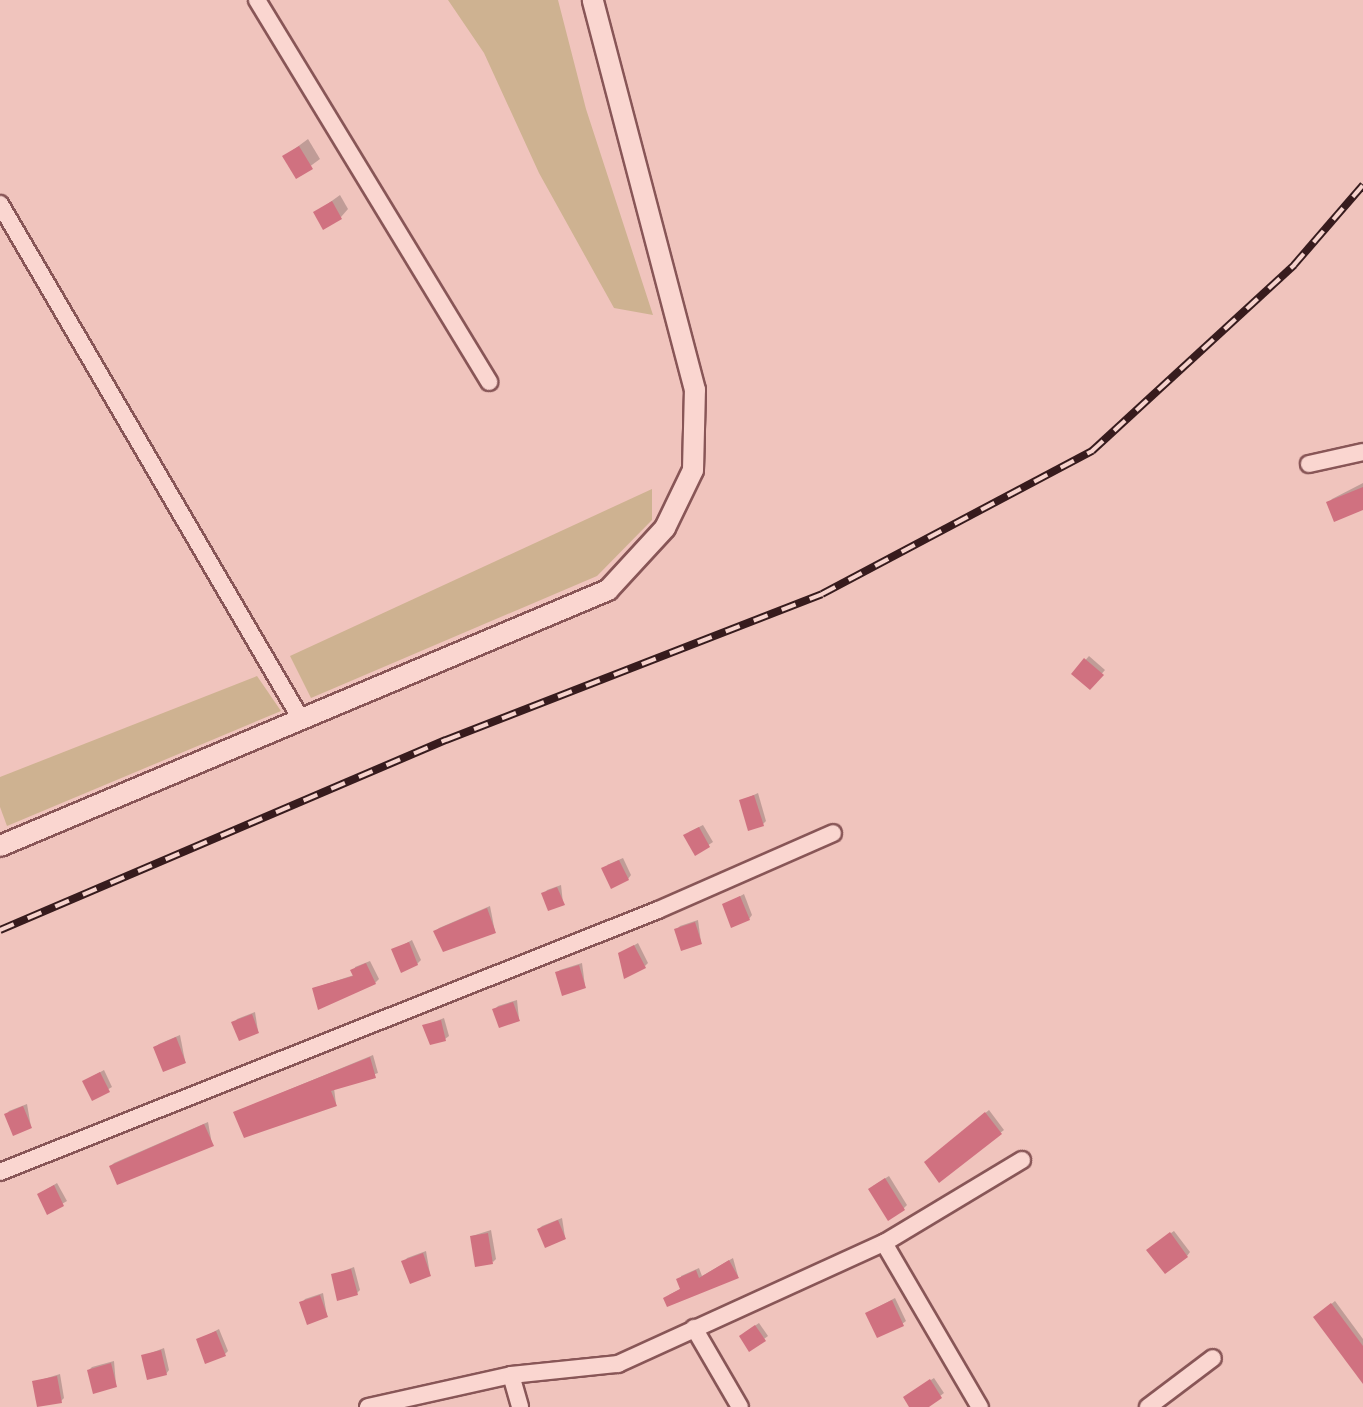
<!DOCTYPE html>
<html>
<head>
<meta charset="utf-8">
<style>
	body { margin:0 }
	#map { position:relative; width:1363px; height:1407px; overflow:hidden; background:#f0c4bd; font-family:"IBM Plex Serif",serif }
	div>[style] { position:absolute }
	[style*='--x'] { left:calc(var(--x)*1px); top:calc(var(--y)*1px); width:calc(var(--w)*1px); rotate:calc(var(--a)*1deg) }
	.green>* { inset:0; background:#ceb291 }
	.shadow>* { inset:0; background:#0003 }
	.building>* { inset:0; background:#d07180 }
	.roads { filter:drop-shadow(2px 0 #885657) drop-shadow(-2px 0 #885657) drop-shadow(0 2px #885657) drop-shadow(0 -2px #885657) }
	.minor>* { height:16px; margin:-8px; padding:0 8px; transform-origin:8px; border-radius:8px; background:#fad6d0 }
	.tertiary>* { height:20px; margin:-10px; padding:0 10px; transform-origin:10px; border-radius:10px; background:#fad6d0 }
	.rail>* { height:8px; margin-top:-4px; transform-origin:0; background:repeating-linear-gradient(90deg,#f7d3cd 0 15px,#371b1d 0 30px); box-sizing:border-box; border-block:2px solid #371b1d }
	span { translate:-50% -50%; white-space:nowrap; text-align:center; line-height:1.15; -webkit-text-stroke:6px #f7d3cd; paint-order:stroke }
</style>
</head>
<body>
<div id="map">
	<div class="green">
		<i style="clip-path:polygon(448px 0,558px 0,586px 109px,653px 315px,614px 308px,539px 173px,484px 53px)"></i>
		<i style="clip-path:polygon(652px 489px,652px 520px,597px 576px,311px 698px,290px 656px)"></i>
		<i style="clip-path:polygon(257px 676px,281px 711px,7px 826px,0 807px,0 777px)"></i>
	</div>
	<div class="shadow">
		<i style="clip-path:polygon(308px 139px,320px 159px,297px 176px,285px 156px)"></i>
		<i style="clip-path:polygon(340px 195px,348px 209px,341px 217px,315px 213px)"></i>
		<i style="clip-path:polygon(1363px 483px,1363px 507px,1329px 503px,1332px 499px)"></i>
		<i style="clip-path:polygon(1089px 656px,1105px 670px,1090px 687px,1074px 673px)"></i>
		<i style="clip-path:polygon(758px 793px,766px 821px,762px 825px,741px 801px)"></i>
		<i style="clip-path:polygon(703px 825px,713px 842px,696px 853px,689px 832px)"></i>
		<i style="clip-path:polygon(623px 858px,631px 875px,628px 879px,607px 865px)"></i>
		<i style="clip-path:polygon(561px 885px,563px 903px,544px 894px,547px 890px)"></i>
		<i style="clip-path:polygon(744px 894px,752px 915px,749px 919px,724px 905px)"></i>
		<i style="clip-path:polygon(490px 906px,495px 932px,436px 931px,439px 928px)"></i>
		<i style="clip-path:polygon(698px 920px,701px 942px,677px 929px,680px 926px)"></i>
		<i style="clip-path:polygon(412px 940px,421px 960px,417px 964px,394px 950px)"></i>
		<i style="clip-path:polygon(638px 943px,648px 963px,645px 966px,621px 953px)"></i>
		<i style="clip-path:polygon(370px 961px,379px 979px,375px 983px,314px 988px,354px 975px,355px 967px)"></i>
		<i style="clip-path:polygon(582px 963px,585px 986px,557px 973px,560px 970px)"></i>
		<i style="clip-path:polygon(517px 1000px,519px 1019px,494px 1010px,498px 1006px)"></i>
		<i style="clip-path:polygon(255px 1012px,258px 1031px,234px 1023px,237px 1019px)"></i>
		<i style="clip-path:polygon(444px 1018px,449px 1036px,445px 1039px,424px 1026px)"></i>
		<i style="clip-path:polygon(180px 1035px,185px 1061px,156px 1047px,159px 1044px)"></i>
		<i style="clip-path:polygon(373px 1055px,378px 1073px,334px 1088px,336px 1104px,235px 1112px)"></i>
		<i style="clip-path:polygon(104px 1070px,112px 1087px,93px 1098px,84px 1081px)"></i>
		<i style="clip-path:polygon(27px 1104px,31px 1127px,6px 1115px,9px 1111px)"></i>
		<i style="clip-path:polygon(989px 1110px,1004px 1130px,1000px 1133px,930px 1159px)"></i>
		<i style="clip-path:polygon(208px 1122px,212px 1144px,111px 1166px,114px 1163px)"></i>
		<i style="clip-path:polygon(889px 1176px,907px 1205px,903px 1209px,873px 1186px)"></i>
		<i style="clip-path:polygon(57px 1183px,67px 1201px,48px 1212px,39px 1194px)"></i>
		<i style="clip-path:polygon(562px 1218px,565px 1237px,539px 1229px,542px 1226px)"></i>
		<i style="clip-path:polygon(491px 1230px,496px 1259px,493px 1262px,472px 1236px)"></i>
		<i style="clip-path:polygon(1174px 1231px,1190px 1252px,1187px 1256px,1152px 1246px)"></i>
		<i style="clip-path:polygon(426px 1251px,430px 1274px,404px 1262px,407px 1258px)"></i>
		<i style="clip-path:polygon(733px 1258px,738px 1276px,668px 1305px,669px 1295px,682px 1288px,681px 1276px,699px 1268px,702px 1276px)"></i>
		<i style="clip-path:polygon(354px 1267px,360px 1290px,356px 1294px,333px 1275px)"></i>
		<i style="clip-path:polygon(323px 1293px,327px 1316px,302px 1303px,305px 1299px)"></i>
		<i style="clip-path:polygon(895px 1298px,906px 1321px,902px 1324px,867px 1313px)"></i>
		<i style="clip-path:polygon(1335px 1301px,1363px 1339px,1363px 1380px,1319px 1314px)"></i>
		<i style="clip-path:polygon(759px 1323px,768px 1336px,764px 1339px,744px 1333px)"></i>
		<i style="clip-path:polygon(219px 1329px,228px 1351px,224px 1355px,198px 1340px)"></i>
		<i style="clip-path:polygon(164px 1348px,169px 1370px,166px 1374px,143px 1356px)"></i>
		<i style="clip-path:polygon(114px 1361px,116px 1385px,89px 1370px,92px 1367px)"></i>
		<i style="clip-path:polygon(60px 1374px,64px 1398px,61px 1401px,34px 1382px)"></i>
		<i style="clip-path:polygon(934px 1378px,944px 1393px,925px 1407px,912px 1407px,909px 1394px)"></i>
	</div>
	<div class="building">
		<i style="clip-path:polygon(299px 146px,313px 169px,296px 179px,282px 156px)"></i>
		<i style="clip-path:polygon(332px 201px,342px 219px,323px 230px,313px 212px)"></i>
		<i style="clip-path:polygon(1363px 487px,1363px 510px,1334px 522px,1326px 502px)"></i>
		<i style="clip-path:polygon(1084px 658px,1104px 675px,1090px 690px,1071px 674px)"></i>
		<i style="clip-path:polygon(754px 795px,764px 826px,748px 831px,739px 800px)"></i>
		<i style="clip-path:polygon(699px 827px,710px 847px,695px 856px,683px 835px)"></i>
		<i style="clip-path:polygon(619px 860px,629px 880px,611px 889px,601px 868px)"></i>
		<i style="clip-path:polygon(557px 887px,565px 905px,548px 911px,541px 893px)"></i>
		<i style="clip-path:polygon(740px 896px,750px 920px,731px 928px,722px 904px)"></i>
		<i style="clip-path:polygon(487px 908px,496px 933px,443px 952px,433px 931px)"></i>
		<i style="clip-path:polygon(695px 922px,702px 944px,681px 951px,674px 929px)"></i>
		<i style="clip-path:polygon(409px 942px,418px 965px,401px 973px,391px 949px)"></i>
		<i style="clip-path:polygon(634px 945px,646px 968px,624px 979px,618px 953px)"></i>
		<i style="clip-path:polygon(366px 963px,376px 984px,318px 1010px,312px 988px,353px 976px,350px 970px)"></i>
		<i style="clip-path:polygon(579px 965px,586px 988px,562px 996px,555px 972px)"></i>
		<i style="clip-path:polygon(513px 1002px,520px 1021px,499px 1028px,492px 1009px)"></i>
		<i style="clip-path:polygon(252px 1014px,259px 1033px,239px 1041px,231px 1022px)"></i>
		<i style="clip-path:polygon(441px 1020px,446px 1041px,430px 1045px,422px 1025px)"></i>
		<i style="clip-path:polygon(176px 1037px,186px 1063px,163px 1072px,153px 1047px)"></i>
		<i style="clip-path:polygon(370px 1057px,376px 1078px,331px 1091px,337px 1106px,244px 1138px,233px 1112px)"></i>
		<i style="clip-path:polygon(100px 1072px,110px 1092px,92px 1101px,82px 1081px)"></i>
		<i style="clip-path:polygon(23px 1106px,32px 1128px,13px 1136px,4px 1114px)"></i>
		<i style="clip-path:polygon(985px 1112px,1002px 1134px,939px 1183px,924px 1162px)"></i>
		<i style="clip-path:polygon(204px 1124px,214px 1146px,117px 1185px,109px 1166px)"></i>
		<i style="clip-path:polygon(885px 1178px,905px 1210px,888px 1221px,868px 1189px)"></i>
		<i style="clip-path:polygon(54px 1185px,64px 1206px,47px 1215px,37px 1194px)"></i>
		<i style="clip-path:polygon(558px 1220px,566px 1239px,545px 1248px,537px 1229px)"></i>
		<i style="clip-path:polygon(1170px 1232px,1188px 1257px,1165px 1274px,1146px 1250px)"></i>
		<i style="clip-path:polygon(488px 1233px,493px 1264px,475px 1267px,470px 1236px)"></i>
		<i style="clip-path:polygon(423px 1253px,431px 1276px,410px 1284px,401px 1261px)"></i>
		<i style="clip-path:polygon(729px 1260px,739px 1278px,667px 1307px,663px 1298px,680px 1289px,676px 1279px,696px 1270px,699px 1278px)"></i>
		<i style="clip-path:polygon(351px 1269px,358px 1295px,337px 1301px,331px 1274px)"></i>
		<i style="clip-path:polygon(320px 1295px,328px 1317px,307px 1325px,299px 1302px)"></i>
		<i style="clip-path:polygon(892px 1300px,904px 1326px,877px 1338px,865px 1313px)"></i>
		<i style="clip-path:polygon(1331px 1303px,1363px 1346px,1363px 1384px,1313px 1317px)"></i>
		<i style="clip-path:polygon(755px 1325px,766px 1341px,749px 1352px,739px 1336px)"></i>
		<i style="clip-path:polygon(216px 1331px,226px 1356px,205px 1364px,196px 1339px)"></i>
		<i style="clip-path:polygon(161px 1350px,167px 1375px,147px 1380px,141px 1355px)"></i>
		<i style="clip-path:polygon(111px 1363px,117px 1387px,93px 1394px,87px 1370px)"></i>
		<i style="clip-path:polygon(57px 1376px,62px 1403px,37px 1407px,32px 1381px)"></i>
		<i style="clip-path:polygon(930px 1379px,942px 1398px,929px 1407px,909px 1407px,903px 1397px)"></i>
	</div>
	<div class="roads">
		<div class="minor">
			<i style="--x:257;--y:0;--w:447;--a:58.7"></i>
			<i style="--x:0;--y:204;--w:597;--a:59.7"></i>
			<i style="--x:1309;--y:464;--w:55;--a:-12.5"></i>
			<i style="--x:0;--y:1172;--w:708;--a:-21.71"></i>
			<i style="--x:658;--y:910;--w:191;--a:-23.7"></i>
			<i style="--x:884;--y:1243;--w:190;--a:59.7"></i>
			<i style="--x:694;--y:1328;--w:91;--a:59.8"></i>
			<i style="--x:511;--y:1375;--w:33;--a:74"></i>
			<i style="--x:368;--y:1407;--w:147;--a:-12.6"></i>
			<i style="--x:511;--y:1375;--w:108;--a:-5.9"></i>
			<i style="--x:618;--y:1364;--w:292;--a:-24.5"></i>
			<i style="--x:884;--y:1243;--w:161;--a:-31"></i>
			<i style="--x:1148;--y:1407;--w:81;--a:-37"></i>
		</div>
		<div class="tertiary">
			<i style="--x:0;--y:846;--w:660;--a:-22.83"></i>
			<i style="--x:608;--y:590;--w:84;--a:-47.4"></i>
			<i style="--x:665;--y:528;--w:64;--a:-64.2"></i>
			<i style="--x:693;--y:470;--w:80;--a:-88.6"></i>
			<i style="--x:695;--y:390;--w:403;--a:-104.7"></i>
		</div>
	</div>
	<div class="rail">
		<i style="--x:0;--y:930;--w:485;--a:-23.1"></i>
		<i style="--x:446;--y:740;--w:403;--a:-21.2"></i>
		<i style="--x:822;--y:594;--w:306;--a:-27.9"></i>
		<i style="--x:1092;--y:451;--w:275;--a:-42.6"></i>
		<i style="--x:1294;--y:265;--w:106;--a:-49.2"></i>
	</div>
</div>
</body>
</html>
